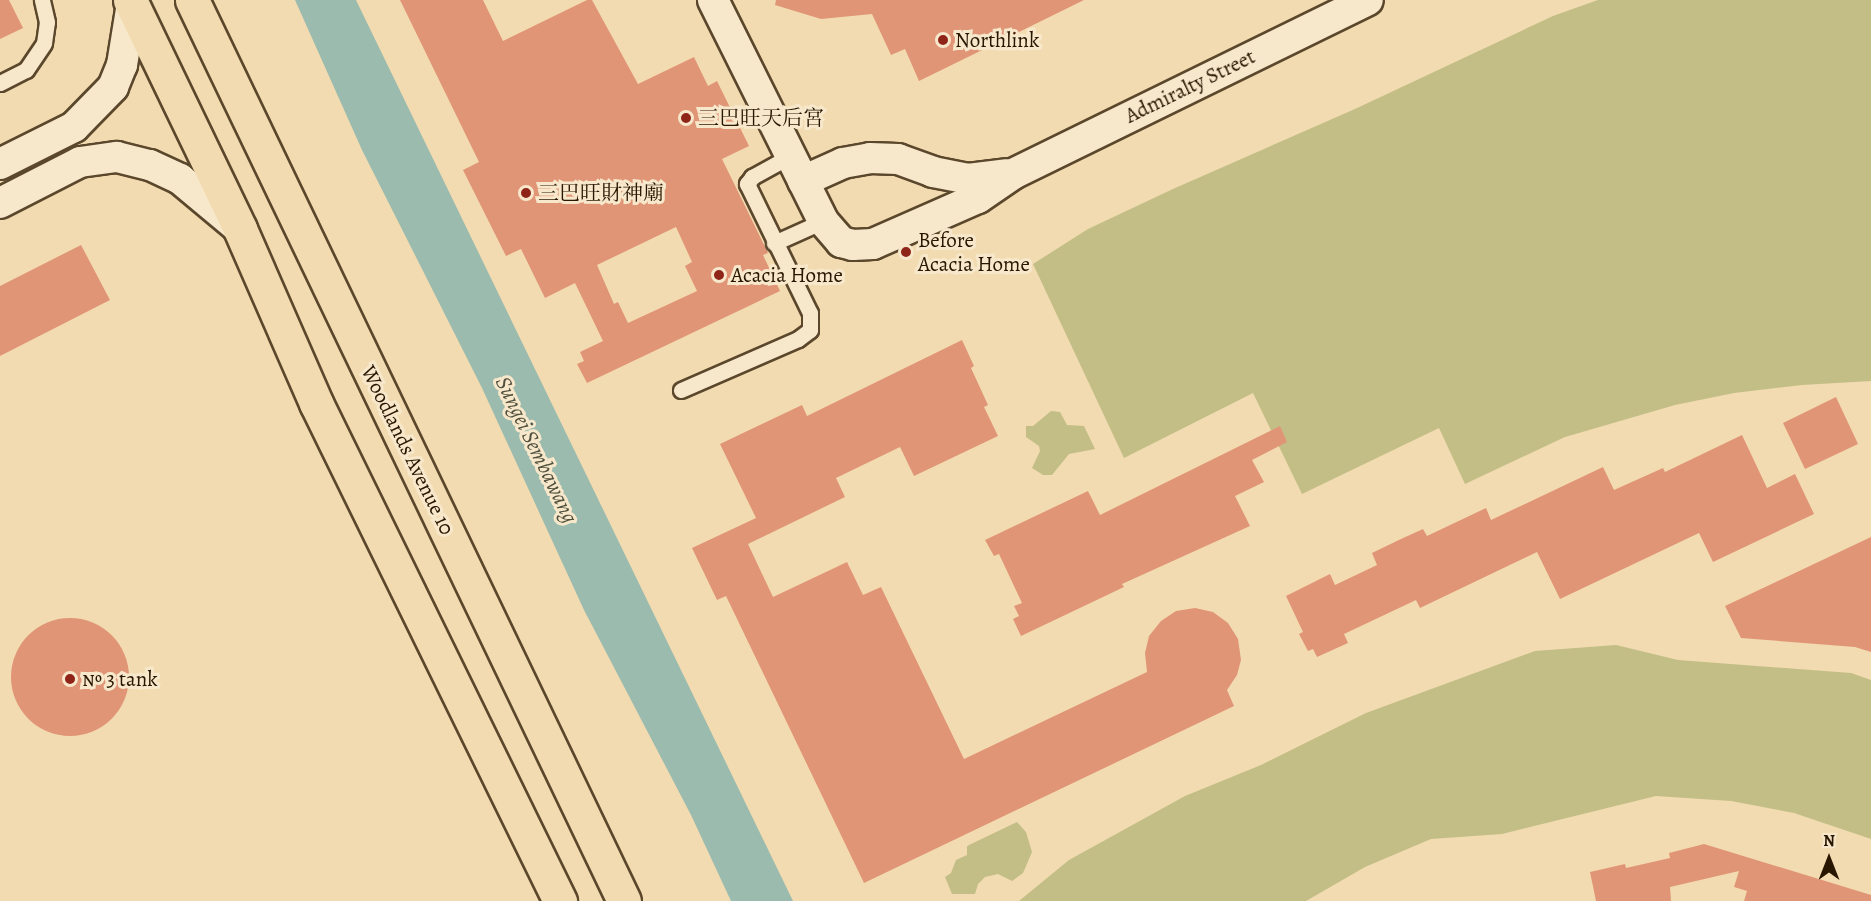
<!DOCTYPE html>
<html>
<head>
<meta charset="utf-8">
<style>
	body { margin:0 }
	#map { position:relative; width:1871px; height:901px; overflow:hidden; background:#f2dbb0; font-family:Alegreya,"Noto Serif SC",serif }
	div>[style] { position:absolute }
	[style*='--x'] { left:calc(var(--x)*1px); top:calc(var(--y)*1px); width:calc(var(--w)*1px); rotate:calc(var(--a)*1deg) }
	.green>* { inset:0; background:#c2be86 }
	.water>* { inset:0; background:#9bbbae }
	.building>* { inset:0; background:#e19577 }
	.round { border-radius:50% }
	.roads { filter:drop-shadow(2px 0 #5b472c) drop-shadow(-2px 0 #5b472c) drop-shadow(0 2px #5b472c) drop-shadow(0 -2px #5b472c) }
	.lane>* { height:15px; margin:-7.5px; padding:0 7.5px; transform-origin:7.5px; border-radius:7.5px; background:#f7e8cc }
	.street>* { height:30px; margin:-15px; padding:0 15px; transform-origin:15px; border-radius:15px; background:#f7e8cc }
	.primary>* { height:33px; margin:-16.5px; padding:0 16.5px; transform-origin:16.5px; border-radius:16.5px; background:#f2dbb0 }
	.dots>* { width:16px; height:16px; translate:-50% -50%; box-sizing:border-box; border:3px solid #f7e8cc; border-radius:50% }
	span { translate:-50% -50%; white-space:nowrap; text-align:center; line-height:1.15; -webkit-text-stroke:6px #f7e8cc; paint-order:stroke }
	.poi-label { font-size:21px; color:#291600 }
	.left { translate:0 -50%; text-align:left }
	.street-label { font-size:21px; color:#291600 }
	.water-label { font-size:22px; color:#51503d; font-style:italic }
	.north { position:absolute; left:1799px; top:829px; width:60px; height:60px; -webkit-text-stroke:4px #f7e8cc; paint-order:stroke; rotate:0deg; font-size:16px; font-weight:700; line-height:24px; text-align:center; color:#291600 }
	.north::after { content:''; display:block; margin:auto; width:21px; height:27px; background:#291600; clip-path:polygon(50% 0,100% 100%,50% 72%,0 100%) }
</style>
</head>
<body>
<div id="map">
	<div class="green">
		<i style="clip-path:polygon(1598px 0,1871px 0,1871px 381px,1802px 385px,1734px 393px,1675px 405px,1565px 437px,1465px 484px,1439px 428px,1302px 494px,1253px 393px,1124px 458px,1033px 264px,1088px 229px,1173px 189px,1355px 109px,1553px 16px)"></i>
		<i style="clip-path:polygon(1051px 411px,1060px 412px,1067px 425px,1084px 426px,1095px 449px,1069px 454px,1052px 475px,1043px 475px,1032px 468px,1040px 451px,1039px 446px,1026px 437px,1026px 426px,1033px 426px)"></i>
		<i style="clip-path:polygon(1616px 645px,1678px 660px,1851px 673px,1871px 680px,1871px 839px,1794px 813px,1731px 801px,1656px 796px,1502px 834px,1431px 839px,1365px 867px,1306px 901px,1019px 901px,1069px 860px,1185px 796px,1261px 765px,1366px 713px,1535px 651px)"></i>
		<i style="clip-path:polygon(1017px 822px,1026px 832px,1032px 852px,1023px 873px,1012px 881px,998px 874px,985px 877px,978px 884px,975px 894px,952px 894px,945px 877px,951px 873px,956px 860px,967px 855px,967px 846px)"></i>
	</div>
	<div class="water">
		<i style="clip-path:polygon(295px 0,356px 0,793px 901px,731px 901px,691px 815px,584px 610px,482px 388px,362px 150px)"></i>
	</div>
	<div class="building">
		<i style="clip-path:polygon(0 0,9px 0,23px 28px,0 39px)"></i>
		<i style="clip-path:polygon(evenodd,400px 0,483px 0,503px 41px,587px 0,592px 0,638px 84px,694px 57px,708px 86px,717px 81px,749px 146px,722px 159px,768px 253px,763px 255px,780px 291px,587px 383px,577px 364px,584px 361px,580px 352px,603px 341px,575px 283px,545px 298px,521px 249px,506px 256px,463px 170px,479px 162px,400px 0,676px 227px,692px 262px,685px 266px,697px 291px,628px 323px,618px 302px,614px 304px,597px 265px,676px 227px)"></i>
		<i style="clip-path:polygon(776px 0,1084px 0,919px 81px,905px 49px,891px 55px,872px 14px,821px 19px,775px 5px)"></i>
		<i style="clip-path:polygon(81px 245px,110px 300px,0 356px,0 286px)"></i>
		<i style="clip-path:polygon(962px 340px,974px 366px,971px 368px,988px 405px,984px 407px,998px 436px,914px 476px,900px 447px,836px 478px,845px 497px,748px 544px,773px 597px,847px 562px,863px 595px,881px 587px,964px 759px,1147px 672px,1145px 653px,1149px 636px,1161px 621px,1176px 611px,1195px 608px,1213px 612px,1228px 623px,1238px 639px,1241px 660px,1237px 675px,1227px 690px,1234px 706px,864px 883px,726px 596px,717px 600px,692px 548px,756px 518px,720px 444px,802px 405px,807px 416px)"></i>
		<i style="clip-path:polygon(1836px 397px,1858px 444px,1805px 469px,1783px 423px)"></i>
		<i style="clip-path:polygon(1280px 426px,1287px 442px,1252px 460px,1264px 482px,1235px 496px,1250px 526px,1122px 584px,1124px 587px,1021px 636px,1013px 619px,1019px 616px,1014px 606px,1022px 603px,999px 554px,994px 556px,985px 540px,1088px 491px,1100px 515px)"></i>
		<i style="clip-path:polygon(1742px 435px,1767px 488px,1795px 474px,1814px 514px,1713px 562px,1699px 533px,1560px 599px,1537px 552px,1420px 608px,1416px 600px,1344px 634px,1348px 643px,1317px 657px,1313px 649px,1308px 651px,1299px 634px,1303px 632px,1286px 596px,1330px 574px,1335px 585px,1377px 565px,1372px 553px,1401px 539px,1423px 529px,1427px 536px,1486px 508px,1491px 520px,1603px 467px,1614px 490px,1663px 468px,1665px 472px)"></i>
		<i style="clip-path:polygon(1871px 537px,1871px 652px,1855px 647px,1741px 638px,1725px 606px)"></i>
		<i class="round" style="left:11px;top:618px;width:118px;height:118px"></i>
		<i style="clip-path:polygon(1704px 844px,1871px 895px,1871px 901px,1744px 901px,1747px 891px,1734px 887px,1739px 871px,1670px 887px,1671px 901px,1596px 901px,1590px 872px,1625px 864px,1626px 868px,1670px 858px,1669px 853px)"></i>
	</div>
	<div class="roads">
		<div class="lane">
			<i style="--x:0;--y:83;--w:29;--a:-27"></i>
			<i style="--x:26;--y:70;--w:32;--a:-56"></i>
			<i style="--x:44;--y:43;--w:21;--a:-82"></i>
			<i style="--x:47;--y:22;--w:23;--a:-103"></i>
			<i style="--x:774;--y:243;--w:54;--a:-24.2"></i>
			<i style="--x:681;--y:390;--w:128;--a:-23.6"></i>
			<i style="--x:798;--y:339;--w:15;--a:-37"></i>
			<i style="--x:810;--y:330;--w:17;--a:-90"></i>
			<i style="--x:810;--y:313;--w:144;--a:-116"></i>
			<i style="--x:747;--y:184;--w:9;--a:-54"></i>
			<i style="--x:752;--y:177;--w:43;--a:-28.9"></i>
		</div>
		<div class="street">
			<i style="--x:713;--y:0;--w:247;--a:63.5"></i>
			<i style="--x:823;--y:221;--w:28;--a:49"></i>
			<i style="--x:841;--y:242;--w:12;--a:14"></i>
			<i style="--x:853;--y:245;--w:20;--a:-3"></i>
			<i style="--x:873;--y:244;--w:115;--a:-23.7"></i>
			<i style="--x:978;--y:198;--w:42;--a:-34.4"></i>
			<i style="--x:1013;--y:174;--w:395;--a:-26.1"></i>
			<i style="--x:0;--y:164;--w:83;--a:-26.6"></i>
			<i style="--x:74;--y:127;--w:56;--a:-45.7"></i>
			<i style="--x:113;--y:87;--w:24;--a:-68"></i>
			<i style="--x:122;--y:65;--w:63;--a:-80.8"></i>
			<i style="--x:803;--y:181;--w:44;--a:-24.2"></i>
			<i style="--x:843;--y:163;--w:27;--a:-10"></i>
			<i style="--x:870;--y:158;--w:28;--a:2"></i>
			<i style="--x:898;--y:159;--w:37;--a:20"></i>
			<i style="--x:933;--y:172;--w:36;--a:11"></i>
			<i style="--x:968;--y:179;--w:39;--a:-7"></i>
			<i style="--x:0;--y:203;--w:90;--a:-27.1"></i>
			<i style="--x:80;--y:162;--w:37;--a:-8"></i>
			<i style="--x:117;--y:157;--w:34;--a:14"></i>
			<i style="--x:150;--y:165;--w:33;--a:25"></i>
			<i style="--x:180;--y:179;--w:78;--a:39.8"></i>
		</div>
		<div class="primary">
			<i style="--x:130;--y:0;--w:254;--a:64.3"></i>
			<i style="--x:240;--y:229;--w:190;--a:66.4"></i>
			<i style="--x:316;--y:403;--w:555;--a:63.9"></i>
			<i style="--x:192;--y:0;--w:999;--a:64.38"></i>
		</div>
	</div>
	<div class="dots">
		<i style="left:943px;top:40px;background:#8f2418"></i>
		<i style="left:686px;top:118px;background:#8f2418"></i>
		<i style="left:526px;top:193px;background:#8f2418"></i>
		<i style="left:906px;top:252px;background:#8f2418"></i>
		<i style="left:719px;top:275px;background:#8f2418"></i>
		<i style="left:70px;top:679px;background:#8f2418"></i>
	</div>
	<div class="poi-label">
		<span class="left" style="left:955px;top:40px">Northlink</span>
		<span class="left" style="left:698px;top:118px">三巴旺天后宮</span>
		<span class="left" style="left:538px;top:193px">三巴旺財神廟</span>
		<span class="left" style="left:918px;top:252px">Before<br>Acacia Home</span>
		<span class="left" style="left:731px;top:275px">Acacia Home</span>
		<span class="left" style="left:82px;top:679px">№ 3 tank</span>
	</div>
	<div class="street-label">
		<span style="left:1190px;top:86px;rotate:-26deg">Admiralty Street</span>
		<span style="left:408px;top:450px;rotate:64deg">Woodlands Avenue 10</span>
	</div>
	<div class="water-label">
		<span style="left:536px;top:450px;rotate:64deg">Sungei Sembawang</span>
	</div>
	<div class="north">N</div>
</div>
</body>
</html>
